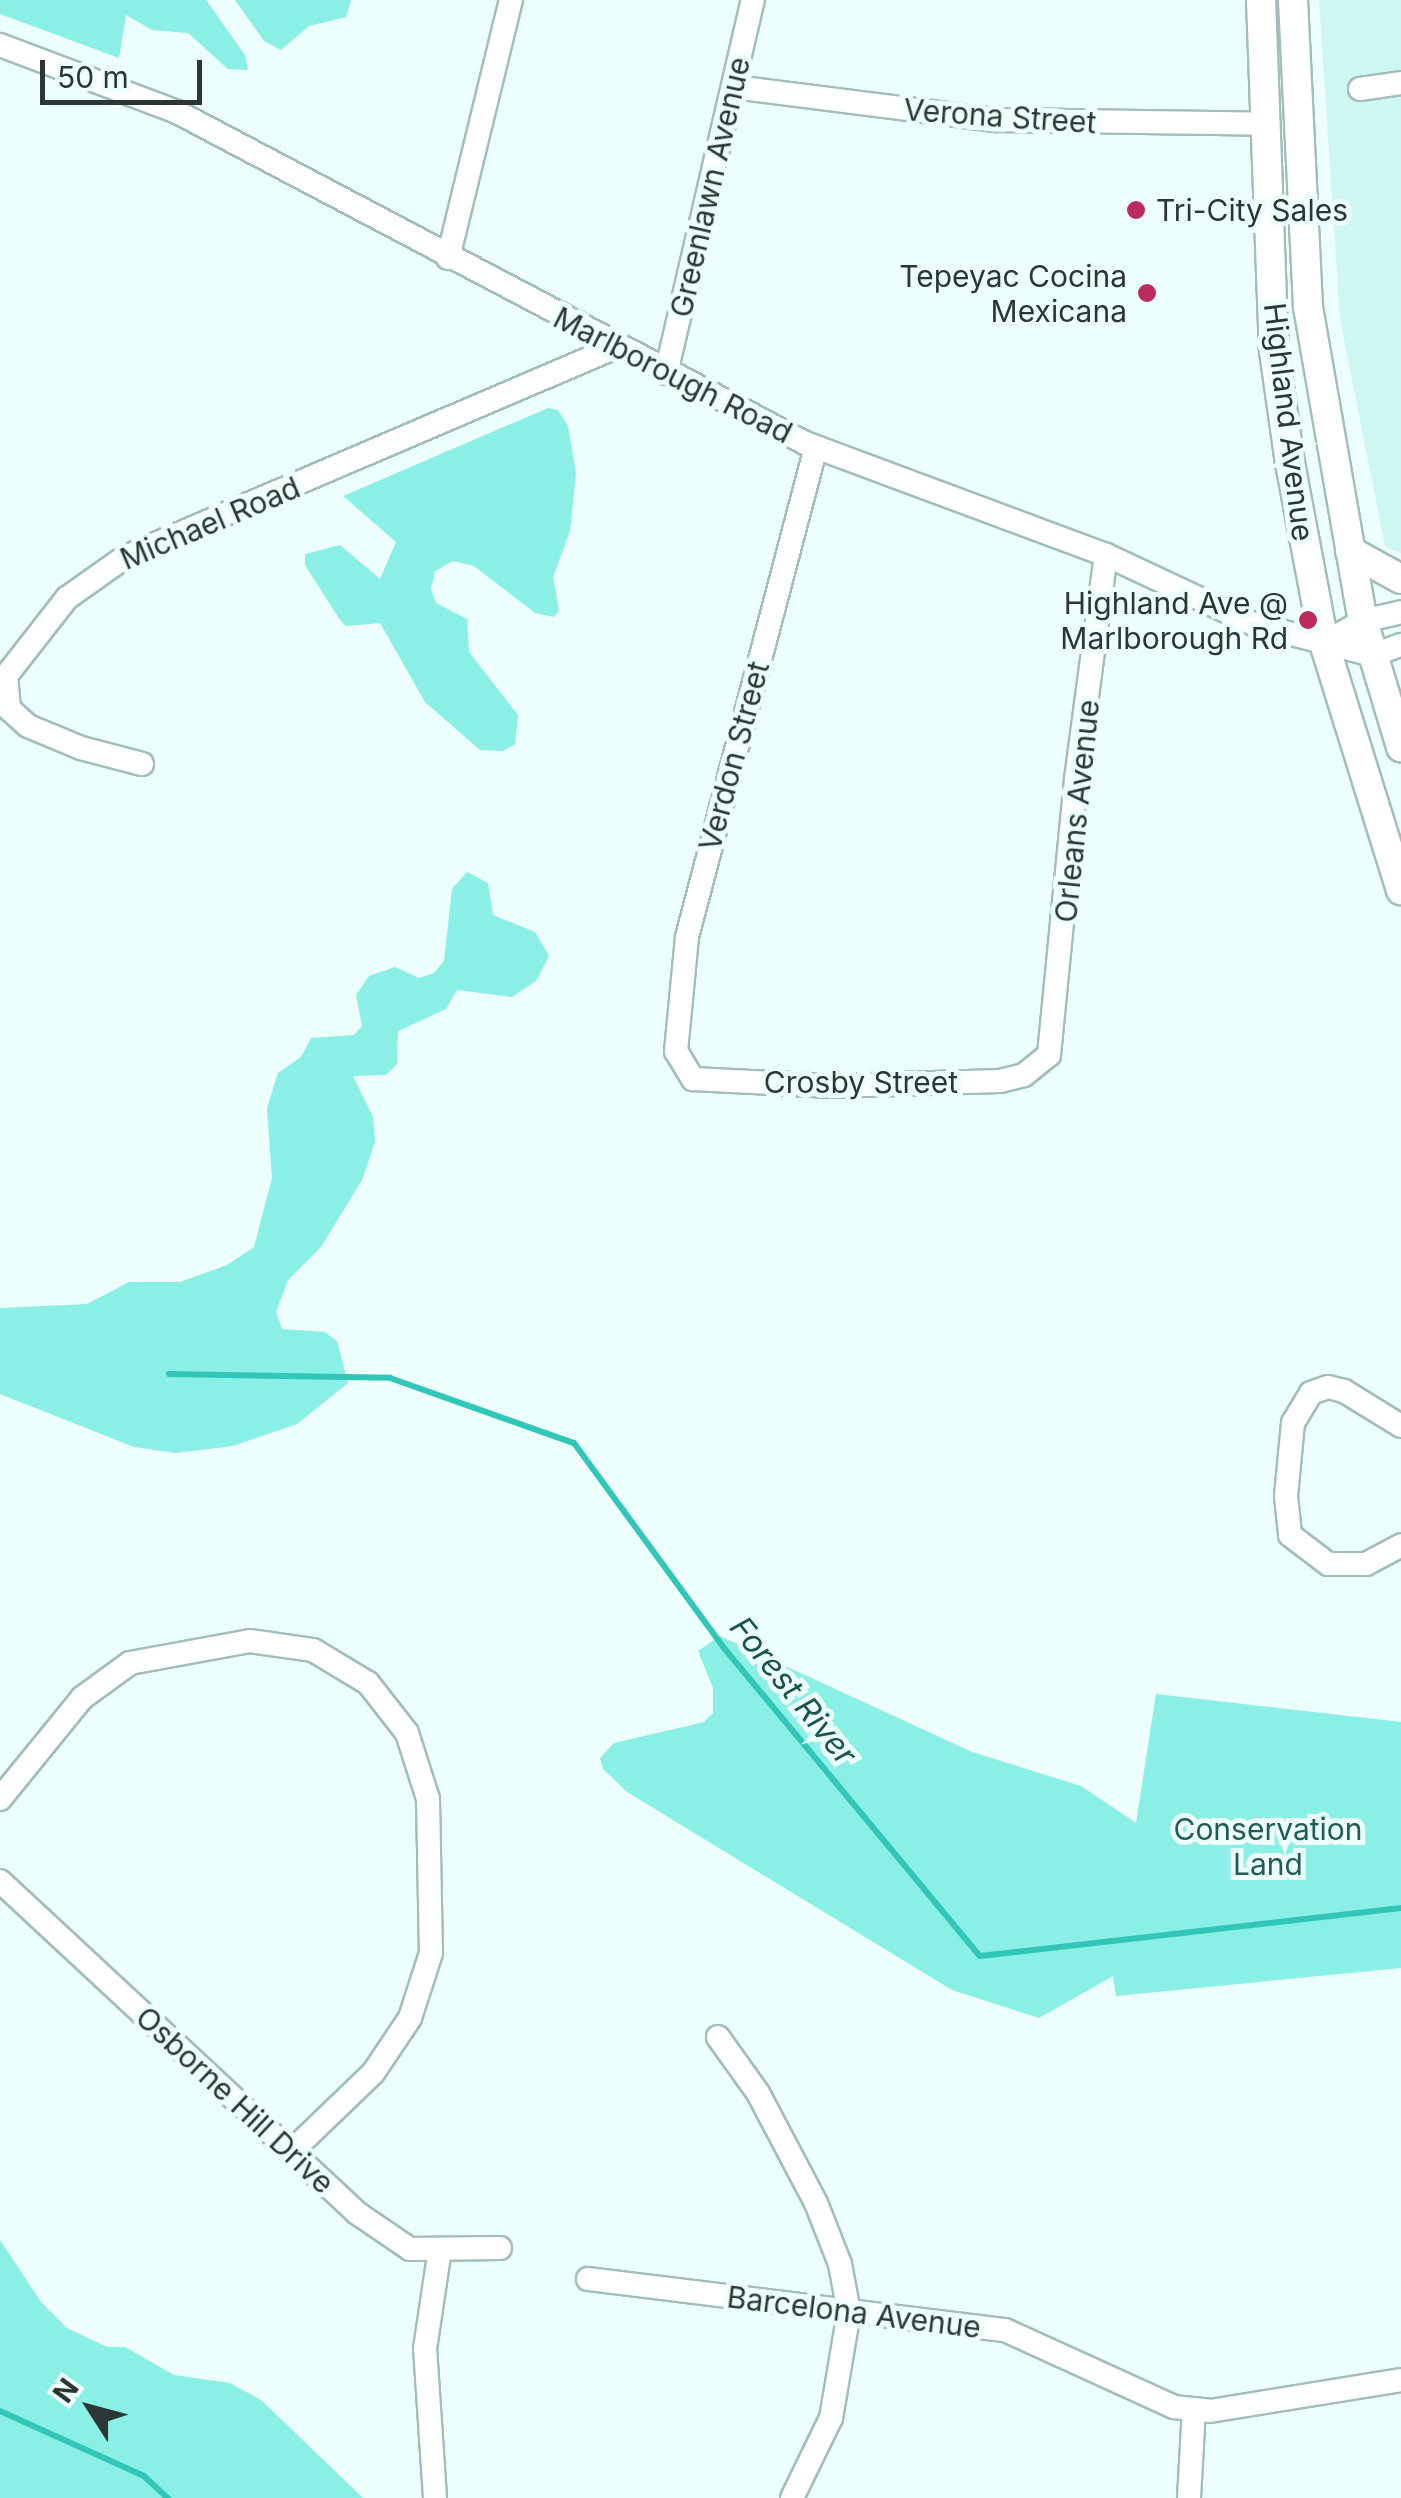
<!DOCTYPE html>
<html>
<head>
<meta charset="utf-8">
<style>
	body { margin:0 }
	#map { position:relative; width:1401px; height:2498px; overflow:hidden; background:#edfffc; font-family:Inter,sans-serif }
	div>[style] { position:absolute }
	[style*='--x'] { left:calc(var(--x)*1px); top:calc(var(--y)*1px); width:calc(var(--w)*1px); rotate:calc(var(--a)*1deg) }
	.built>* { inset:0; background:#cff7f2 }
	.green>* { inset:0; background:#8aefe4 }
	.stream>* { height:6px; margin:-3px; padding:0 3px; transform-origin:3px; border-radius:3px; background:#32c6b9 }
	.roads { filter:drop-shadow(2px 0 #a1beba) drop-shadow(-2px 0 #a1beba) drop-shadow(0 2px #a1beba) drop-shadow(0 -2px #a1beba) }
	.minor>* { height:22px; margin:-11px; padding:0 11px; transform-origin:11px; border-radius:11px; background:#fff }
	.major>* { height:28px; margin:-14px; padding:0 14px; transform-origin:14px; border-radius:14px; background:#fff }
	.dots>* { width:28px; height:28px; translate:-50% -50%; box-sizing:border-box; border:5px solid #edfffc; border-radius:50% }
	span { translate:-50% -50%; white-space:nowrap; text-align:center; line-height:1.15; -webkit-text-stroke:10px #edfffc; paint-order:stroke }
	.street-label { font-size:30px; color:#2b3635 }
	.poi-label { font-size:30px; color:#2b3635 }
	.left { translate:0 -50%; text-align:left }
	.right { translate:-100% -50%; text-align:right }
	.park-label { font-size:30px; color:#215b55 }
	.water-label { font-size:32px; color:#19544f; font-style:italic }
	.north { position:absolute; left:40px; top:2358px; width:100px; height:100px; -webkit-text-stroke:8px #edfffc; paint-order:stroke; rotate:306deg; font-size:28px; font-weight:700; line-height:40px; text-align:center; color:#2b3635 }
	.north::after { content:''; display:block; margin:auto; width:35px; height:45px; background:#2b3635; clip-path:polygon(50% 0,100% 100%,50% 72%,0 100%) }
	.scale { position:absolute; left:40px; top:60px; width:162px; height:45px; box-sizing:border-box; border:5px solid #2b3635; border-top:0; padding-left:12px; font-size:30px; line-height:35px; white-space:nowrap; color:#2b3635; -webkit-text-stroke:8px #edfffc; paint-order:stroke }
</style>
</head>
<body>
<div id="map">
	<div class="built">
		<i style="clip-path:polygon(1319px 0,1401px 0,1401px 553px,1385px 547px,1340px 319px)"></i>
	</div>
	<div class="green">
		<i style="clip-path:polygon(0 0,206px 0,245px 55px,248px 70px,228px 69px,188px 33px,152px 30px,126px 15px,119px 58px,0 14px)"></i>
		<i style="clip-path:polygon(235px 0,351px 0,346px 17px,309px 26px,281px 50px,264px 41px)"></i>
		<i style="clip-path:polygon(548px 408px,558px 410px,568px 426px,576px 474px,570px 531px,553px 577px,559px 610px,554px 617px,535px 613px,474px 566px,453px 561px,435px 571px,431px 589px,436px 603px,467px 619px,469px 652px,518px 715px,515px 744px,503px 751px,480px 750px,425px 702px,380px 623px,346px 626px,340px 620px,305px 565px,305px 554px,340px 545px,380px 579px,396px 542px,343px 496px)"></i>
		<i style="clip-path:polygon(467px 872px,488px 883px,493px 915px,535px 932px,549px 956px,536px 981px,512px 997px,457px 990px,446px 1009px,398px 1031px,397px 1064px,386px 1075px,353px 1076px,373px 1117px,375px 1142px,362px 1180px,321px 1247px,288px 1280px,276px 1312px,282px 1329px,325px 1332px,337px 1341px,348px 1383px,297px 1424px,233px 1446px,175px 1453px,134px 1447px,0 1394px,0 1308px,87px 1304px,129px 1282px,180px 1282px,227px 1265px,254px 1247px,272px 1178px,267px 1108px,278px 1073px,301px 1057px,311px 1038px,354px 1035px,362px 1026px,356px 995px,369px 976px,395px 967px,419px 978px,434px 973px,444px 961px,452px 889px)"></i>
		<i style="clip-path:polygon(720px 1636px,972px 1752px,1081px 1786px,1136px 1823px,1156px 1694px,1401px 1722px,1401px 1968px,1116px 1996px,1113px 1976px,1039px 2018px,952px 1990px,627px 1792px,603px 1769px,600px 1758px,614px 1743px,704px 1722px,713px 1713px,713px 1688px,698px 1651px)"></i>
		<i style="clip-path:polygon(0 2240px,41px 2302px,67px 2328px,107px 2347px,125px 2347px,174px 2375px,230px 2383px,261px 2400px,363px 2498px,0 2498px)"></i>
	</div>
	<div class="stream">
		<i style="--x:169;--y:1374;--w:221;--a:1"></i>
		<i style="--x:390;--y:1378;--w:195;--a:19.5"></i>
		<i style="--x:574;--y:1443;--w:254;--a:53.8"></i>
		<i style="--x:724;--y:1648;--w:400;--a:50.3"></i>
		<i style="--x:980;--y:1956;--w:424;--a:-6.5"></i>
		<i style="--x:0;--y:2411;--w:158;--a:24.3"></i>
		<i style="--x:144;--y:2476;--w:33;--a:43"></i>
	</div>
	<div class="roads">
		<div class="minor">
			<i style="--x:0;--y:45;--w:189;--a:20.7"></i>
			<i style="--x:177;--y:112;--w:710;--a:27.79"></i>
			<i style="--x:805;--y:443;--w:321;--a:20.4"></i>
			<i style="--x:1106;--y:555;--w:162;--a:25.1"></i>
			<i style="--x:1253;--y:624;--w:124;--a:14.5"></i>
			<i style="--x:1373;--y:655;--w:30;--a:-20"></i>
			<i style="--x:734;--y:87;--w:265;--a:7.2"></i>
			<i style="--x:997;--y:120;--w:270;--a:0.8"></i>
			<i style="--x:1360;--y:89;--w:41;--a:-8.3"></i>
			<i style="--x:448;--y:258;--w:266;--a:-76.3"></i>
			<i style="--x:666;--y:373;--w:383;--a:-76.9"></i>
			<i style="--x:816;--y:447;--w:507;--a:104.75"></i>
			<i style="--x:687;--y:937;--w:115;--a:95.5"></i>
			<i style="--x:676;--y:1051;--w:33;--a:59"></i>
			<i style="--x:693;--y:1079;--w:138;--a:2.9"></i>
			<i style="--x:831;--y:1086;--w:169;--a:-1.7"></i>
			<i style="--x:1000;--y:1081;--w:25;--a:-14"></i>
			<i style="--x:1024;--y:1075;--w:32;--a:-39"></i>
			<i style="--x:1049;--y:1055;--w:277;--a:-84.4"></i>
			<i style="--x:1076;--y:779;--w:226;--a:-82.4"></i>
			<i style="--x:1324;--y:643;--w:45;--a:-29.4"></i>
			<i style="--x:1363;--y:621;--w:39;--a:-13"></i>
			<i style="--x:142;--y:764;--w:63;--a:-165.3"></i>
			<i style="--x:81;--y:748;--w:57;--a:-157.5"></i>
			<i style="--x:28;--y:726;--w:25;--a:-138"></i>
			<i style="--x:9;--y:709;--w:33;--a:-95"></i>
			<i style="--x:6;--y:676;--w:99;--a:-52"></i>
			<i style="--x:67;--y:598;--w:71;--a:-35.3"></i>
			<i style="--x:125;--y:557;--w:534;--a:-23.16"></i>
			<i style="--x:1401;--y:1426;--w:67;--a:-148.4"></i>
			<i style="--x:1344;--y:1391;--w:16;--a:-166"></i>
			<i style="--x:1328;--y:1387;--w:18;--a:161"></i>
			<i style="--x:1311;--y:1393;--w:35;--a:121"></i>
			<i style="--x:1293;--y:1423;--w:73;--a:95.5"></i>
			<i style="--x:1286;--y:1496;--w:39;--a:84"></i>
			<i style="--x:1290;--y:1535;--w:48;--a:37.3"></i>
			<i style="--x:1328;--y:1564;--w:38;--a:0"></i>
			<i style="--x:1366;--y:1564;--w:40;--a:-28"></i>
			<i style="--x:0;--y:1799;--w:130;--a:-50.9"></i>
			<i style="--x:82;--y:1698;--w:59;--a:-36.1"></i>
			<i style="--x:130;--y:1663;--w:122;--a:-10.4"></i>
			<i style="--x:250;--y:1641;--w:64;--a:8.1"></i>
			<i style="--x:313;--y:1650;--w:64;--a:31"></i>
			<i style="--x:368;--y:1683;--w:63;--a:52"></i>
			<i style="--x:407;--y:1733;--w:69;--a:72.3"></i>
			<i style="--x:428;--y:1799;--w:154;--a:88.9"></i>
			<i style="--x:431;--y:1953;--w:68;--a:107.9"></i>
			<i style="--x:410;--y:2018;--w:66;--a:123.9"></i>
			<i style="--x:373;--y:2073;--w:115;--a:136.1"></i>
			<i style="--x:0;--y:1881;--w:488;--a:42.9"></i>
			<i style="--x:357;--y:2213;--w:64;--a:34.2"></i>
			<i style="--x:410;--y:2249;--w:90;--a:-0.6"></i>
			<i style="--x:718;--y:2037;--w:69;--a:54.5"></i>
			<i style="--x:758;--y:2093;--w:124;--a:62.2"></i>
			<i style="--x:816;--y:2203;--w:66;--a:68.5"></i>
			<i style="--x:840;--y:2264;--w:49;--a:79.4"></i>
			<i style="--x:849;--y:2312;--w:108;--a:99.6"></i>
			<i style="--x:831;--y:2418;--w:89;--a:116"></i>
			<i style="--x:588;--y:2279;--w:420;--a:7"></i>
			<i style="--x:1005;--y:2330;--w:186;--a:24.5"></i>
			<i style="--x:1174;--y:2407;--w:36;--a:6"></i>
			<i style="--x:1210;--y:2411;--w:193;--a:-9.2"></i>
			<i style="--x:435;--y:2498;--w:149;--a:-93.8"></i>
			<i style="--x:425;--y:2349;--w:101;--a:-81.5"></i>
			<i style="--x:1189;--y:2498;--w:89;--a:-86.8"></i>
		</div>
		<div class="major">
			<i style="--x:1261;--y:0;--w:351;--a:87.9"></i>
			<i style="--x:1274;--y:351;--w:113;--a:81.9"></i>
			<i style="--x:1290;--y:463;--w:183;--a:79.3"></i>
			<i style="--x:1324;--y:643;--w:259;--a:72.7"></i>
			<i style="--x:1293;--y:0;--w:307;--a:87.2"></i>
			<i style="--x:1308;--y:307;--w:319;--a:80.1"></i>
			<i style="--x:1363;--y:621;--w:132;--a:73.2"></i>
			<i style="--x:1350;--y:551;--w:58;--a:28.8"></i>
		</div>
	</div>
	<div class="dots">
		<i style="left:1136px;top:210px;background:#bb2c5c"></i>
		<i style="left:1147px;top:293px;background:#bb2c5c"></i>
		<i style="left:1308px;top:620px;background:#bb2c5c"></i>
	</div>
	<div class="street-label">
		<span style="left:1000px;top:116px;rotate:4deg">Verona Street</span>
		<span style="left:710px;top:187px;rotate:-77deg">Greenlawn Avenue</span>
		<span style="left:673px;top:375px;rotate:27deg">Marlborough Road</span>
		<span style="left:1289px;top:422px;rotate:83deg">Highland Avenue</span>
		<span style="left:210px;top:523px;rotate:-23deg">Michael Road</span>
		<span style="left:734px;top:756px;rotate:-75deg">Verdon Street</span>
		<span style="left:1077px;top:811px;rotate:-84deg">Orleans Avenue</span>
		<span style="left:861px;top:1082px">Crosby Street</span>
		<span style="left:235px;top:2100px;rotate:43deg">Osborne Hill Drive</span>
		<span style="left:854px;top:2312px;rotate:7deg">Barcelona Avenue</span>
	</div>
	<div class="poi-label">
		<span class="left" style="left:1156px;top:210px">Tri-City Sales</span>
		<span class="right" style="left:1127px;top:293px">Tepeyac Cocina<br>Mexicana</span>
		<span class="right" style="left:1288px;top:620px">Highland Ave @<br>Marlborough Rd</span>
	</div>
	<div class="park-label">
		<span style="left:1268px;top:1846px">Conservation<br>Land</span>
	</div>
	<div class="water-label">
		<span style="left:793px;top:1691px;rotate:51deg">Forest River</span>
	</div>
	<div class="north">N</div>
	<div class="scale">50 m</div>
</div>
</body>
</html>
